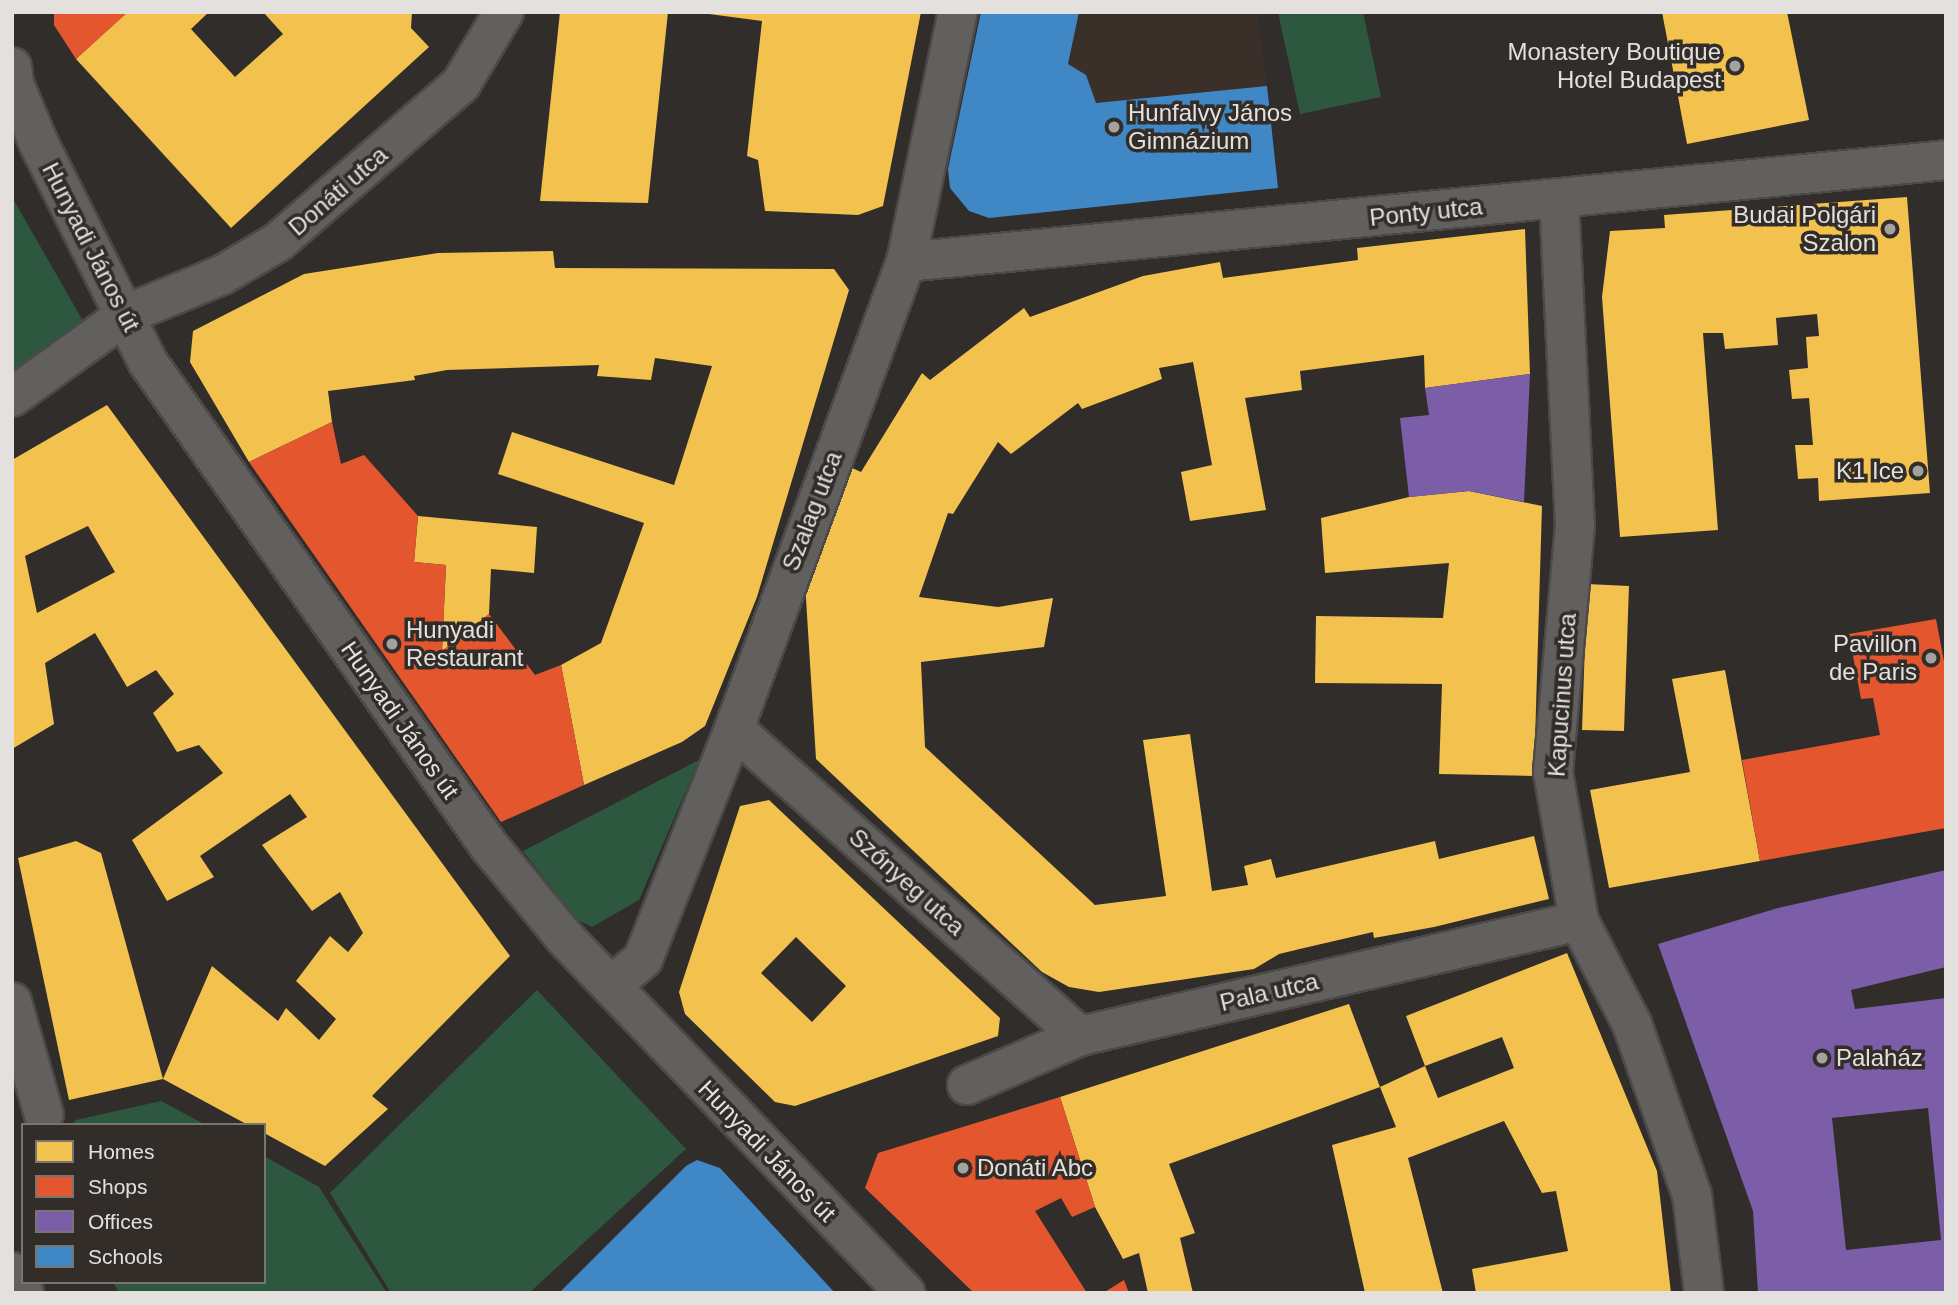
<!DOCTYPE html>
<html>
<head>
<meta charset="utf-8">
<style>
	body { margin:0 }
	#map { position:relative; width:1958px; height:1305px; overflow:hidden; background:#302d2b; font-family:Arial,sans-serif }
	div>[style] { position:absolute }
	[style*='--x'] { left:calc(var(--x)*1px); top:calc(var(--y)*1px); width:calc(var(--w)*1px); rotate:calc(var(--a)*1deg) }
	.built>* { inset:0; background:#3a3029 }
	.green>* { inset:0; background:#2d583f }
	.homes>* { inset:0; background:#f2c14e }
	.shops>* { inset:0; background:#e4572e }
	.offices>* { inset:0; background:#7b5ea7 }
	.schools>* { inset:0; background:#3f88c5 }
	.roads { filter:drop-shadow(2px 0 #4c4a48) drop-shadow(-2px 0 #4c4a48) drop-shadow(0 2px #4c4a48) drop-shadow(0 -2px #4c4a48) }
	.minor>* { height:38px; margin:-19px; padding:0 19px; transform-origin:19px; border-radius:19px; background:#62605e }
	.dots>* { width:19px; height:19px; translate:-50% -50%; box-sizing:border-box; border:4px solid #322d29; border-radius:50% }
	span { translate:-50% -50%; white-space:nowrap; text-align:center; line-height:1.15; -webkit-text-stroke:7px #322d29; paint-order:stroke }
	.poi-label { font-size:24px; color:#e3e0dd }
	.right { translate:-100% -50%; text-align:right }
	.left { translate:0 -50%; text-align:left }
	.street-label { font-size:24px; color:#e3e0dd }
	.frame { position:absolute; inset:0; border:14px solid #e3e0dd; pointer-events:none }
	.legend { position:absolute; left:21px; top:1123px; width:245px; height:161px; box-sizing:border-box; background:#322d29; border:2px solid #797571; margin:0; padding:9px 12px; list-style:none; font-size:21px; color:#e3e0dd }
	.legend li { display:flex; align-items:center; gap:14px; height:35px }
	.legend b { width:35px; border:2px solid #797571 }
</style>
</head>
<body>
<div id="map">
	<div class="built">
		<i style="clip-path:polygon(981px 12px,1258px 12px,1278px 188px,989px 218px,969px 211px,950px 188px,948px 169px)"></i>
	</div>
	<div class="green">
		<i style="clip-path:polygon(1278px 12px,1363px 12px,1381px 97px,1300px 114px)"></i>
		<i style="clip-path:polygon(12px 197px,83px 321px,12px 371px)"></i>
		<i style="clip-path:polygon(699px 760px,639px 900px,592px 927px,576px 919px,523px 851px)"></i>
		<i style="clip-path:polygon(537px 990px,686px 1149px,529px 1293px,391px 1293px,330px 1193px)"></i>
		<i style="clip-path:polygon(161px 1101px,206px 1125px,70px 1125px,76px 1120px)"></i>
		<i style="clip-path:polygon(264px 1156px,319px 1187px,387px 1293px,119px 1293px,113px 1282px,264px 1282px)"></i>
	</div>
	<div class="homes">
		<i style="clip-path:polygon(209px 12px,191px 29px,235px 77px,283px 34px,263px 12px,412px 12px,411px 28px,429px 47px,231px 228px,76px 59px,127px 12px)"></i>
		<i style="clip-path:polygon(560px 12px,668px 12px,648px 203px,540px 201px)"></i>
		<i style="clip-path:polygon(694px 12px,921px 12px,883px 206px,858px 215px,765px 211px,758px 160px,747px 156px,762px 21px)"></i>
		<i style="clip-path:polygon(1662px 12px,1787px 12px,1809px 120px,1687px 144px)"></i>
		<i style="clip-path:polygon(1907px 197px,1930px 493px,1819px 501px,1818px 478px,1798px 479px,1795px 445px,1813px 445px,1812px 434px,1809px 398px,1792px 399px,1789px 370px,1808px 368px,1806px 337px,1819px 336px,1817px 314px,1776px 318px,1778px 345px,1725px 349px,1723px 333px,1703px 333px,1718px 530px,1620px 537px,1602px 297px,1610px 231px,1665px 228px,1664px 215px)"></i>
		<i style="clip-path:polygon(1525px 229px,1530px 374px,1425px 388px,1424px 355px,1300px 371px,1302px 390px,1245px 398px,1266px 510px,1190px 521px,1181px 472px,1212px 465px,1193px 362px,1159px 368px,1162px 379px,1082px 409px,1078px 403px,1011px 454px,998px 442px,953px 514px,948px 513px,919px 597px,998px 607px,1053px 598px,1044px 647px,921px 662px,925px 747px,1095px 905px,1166px 896px,1143px 740px,1190px 734px,1212px 891px,1248px 885px,1244px 866px,1271px 859px,1276px 878px,1435px 841px,1439px 859px,1534px 836px,1549px 899px,1434px 927px,1374px 938px,1373px 932px,1304px 948px,1279px 954px,1254px 969px,1099px 992px,1069px 987px,1042px 972px,816px 759px,805px 583px,809px 583px,850px 467px,861px 472px,922px 373px,930px 380px,1024px 308px,1030px 317px,1143px 276px,1220px 262px,1223px 278px,1358px 260px,1357px 248px)"></i>
		<i style="clip-path:polygon(553px 251px,555px 268px,834px 269px,849px 290px,757px 597px,705px 726px,682px 742px,584px 785px,561px 665px,601px 643px,644px 523px,498px 474px,512px 432px,674px 485px,712px 366px,655px 358px,651px 380px,597px 376px,599px 365px,447px 370px,414px 376px,415px 380px,328px 391px,332px 422px,249px 462px,190px 362px,193px 331px,304px 274px,438px 253px)"></i>
		<i style="clip-path:polygon(evenodd,107px 405px,510px 956px,372px 1096px,388px 1109px,325px 1166px,264px 1133px,264px 1125px,248px 1125px,163px 1079px,212px 966px,278px 1021px,286px 1008px,319px 1040px,336px 1019px,296px 981px,330px 936px,348px 952px,363px 933px,340px 892px,312px 911px,262px 845px,307px 817px,290px 794px,200px 856px,214px 877px,167px 901px,132px 840px,223px 773px,199px 745px,177px 752px,153px 713px,174px 694px,156px 670px,127px 687px,95px 633px,45px 663px,54px 724px,12px 749px,12px 460px,107px 405px,88px 526px,115px 572px,37px 613px,25px 556px,88px 526px)"></i>
		<i style="clip-path:polygon(1469px 491px,1542px 506px,1534px 776px,1439px 774px,1442px 684px,1315px 683px,1316px 616px,1443px 618px,1449px 563px,1325px 573px,1321px 518px,1409px 497px)"></i>
		<i style="clip-path:polygon(418px 516px,537px 527px,534px 573px,491px 569px,489px 614px,442px 651px,446px 565px,414px 562px)"></i>
		<i style="clip-path:polygon(1587px 584px,1629px 586px,1624px 731px,1582px 730px)"></i>
		<i style="clip-path:polygon(1725px 670px,1760px 861px,1609px 888px,1590px 790px,1690px 772px,1672px 679px)"></i>
		<i style="clip-path:polygon(evenodd,769px 800px,1000px 1018px,998px 1036px,795px 1106px,775px 1102px,685px 1014px,679px 992px,740px 806px,769px 800px,796px 937px,846px 986px,812px 1022px,761px 973px,796px 937px)"></i>
		<i style="clip-path:polygon(76px 841px,101px 853px,163px 1079px,69px 1100px,18px 858px)"></i>
		<i style="clip-path:polygon(1567px 953px,1657px 1171px,1671px 1293px,1476px 1293px,1472px 1269px,1568px 1251px,1556px 1191px,1542px 1193px,1504px 1121px,1408px 1158px,1443px 1293px,1365px 1293px,1332px 1145px,1396px 1127px,1380px 1087px,1425px 1066px,1438px 1098px,1514px 1068px,1502px 1037px,1425px 1066px,1406px 1016px)"></i>
		<i style="clip-path:polygon(1349px 1004px,1380px 1087px,1169px 1164px,1195px 1233px,1180px 1238px,1193px 1293px,1148px 1293px,1139px 1253px,1123px 1259px,1095px 1207px,1060px 1097px)"></i>
	</div>
	<div class="shops">
		<i style="clip-path:polygon(54px 12px,124px 12px,126px 14px,76px 59px,54px 25px)"></i>
		<i style="clip-path:polygon(332px 422px,341px 464px,364px 455px,418px 516px,414px 562px,446px 565px,442px 651px,489px 614px,535px 675px,561px 665px,584px 785px,501px 822px,249px 462px)"></i>
		<i style="clip-path:polygon(1936px 619px,1946px 672px,1946px 828px,1760px 861px,1742px 760px,1880px 735px,1873px 698px,1861px 699px,1849px 634px)"></i>
		<i style="clip-path:polygon(1060px 1097px,1095px 1207px,1072px 1217px,1061px 1198px,1035px 1211px,1087px 1293px,974px 1293px,865px 1188px,878px 1153px)"></i>
		<i style="clip-path:polygon(1124px 1280px,1129px 1293px,1103px 1293px)"></i>
	</div>
	<div class="offices">
		<i style="clip-path:polygon(1530px 374px,1524px 502px,1469px 491px,1409px 497px,1400px 418px,1429px 415px,1425px 388px)"></i>
		<i style="clip-path:polygon(evenodd,1946px 870px,1946px 967px,1851px 990px,1855px 1009px,1946px 998px,1946px 1293px,1758px 1293px,1753px 1211px,1658px 944px,1778px 908px,1946px 870px,1928px 1108px,1941px 1240px,1846px 1250px,1832px 1118px,1928px 1108px)"></i>
	</div>
	<div class="schools">
		<i style="clip-path:polygon(981px 12px,1079px 12px,1068px 64px,1086px 75px,1096px 103px,1267px 86px,1278px 188px,989px 218px,969px 211px,950px 188px,948px 169px)"></i>
		<i style="clip-path:polygon(697px 1160px,720px 1168px,835px 1293px,559px 1293px,686px 1166px)"></i>
	</div>
	<div class="roads">
		<div class="minor">
			<i style="--x:12;--y:67;--w:17;--a:83"></i>
			<i style="--x:14;--y:84;--w:65;--a:67.4"></i>
			<i style="--x:39;--y:144;--w:242;--a:63.5"></i>
			<i style="--x:147;--y:361;--w:593;--a:54.81"></i>
			<i style="--x:489;--y:846;--w:119;--a:50.4"></i>
			<i style="--x:565;--y:938;--w:492;--a:46.2"></i>
			<i style="--x:1559;--y:199;--w:326;--a:87.2"></i>
			<i style="--x:1575;--y:525;--w:248;--a:95.1"></i>
			<i style="--x:1553;--y:772;--w:151;--a:80.1"></i>
			<i style="--x:1579;--y:921;--w:116;--a:62.8"></i>
			<i style="--x:1632;--y:1024;--w:181;--a:70.7"></i>
			<i style="--x:1692;--y:1195;--w:99;--a:83"></i>
			<i style="--x:906;--y:262;--w:1045;--a:-5.6"></i>
			<i style="--x:12;--y:397;--w:142;--a:-35.8"></i>
			<i style="--x:127;--y:314;--w:103;--a:-22.3"></i>
			<i style="--x:222;--y:275;--w:65;--a:-30.5"></i>
			<i style="--x:278;--y:242;--w:242;--a:-40.8"></i>
			<i style="--x:461;--y:84;--w:84;--a:-59.2"></i>
			<i style="--x:734;--y:729;--w:463;--a:41.6"></i>
			<i style="--x:611;--y:986;--w:42;--a:-40.2"></i>
			<i style="--x:643;--y:959;--w:247;--a:-68.4"></i>
			<i style="--x:734;--y:729;--w:498;--a:-69.8"></i>
			<i style="--x:906;--y:262;--w:255;--a:-78.3"></i>
			<i style="--x:12;--y:1002;--w:117;--a:74.2"></i>
			<i style="--x:967;--y:1085;--w:123;--a:-23.4"></i>
			<i style="--x:1080;--y:1036;--w:512;--a:-12.98"></i>
			<i style="--x:12;--y:1272;--w:24;--a:60"></i>
		</div>
	</div>
	<div class="dots">
		<i style="left:1735px;top:66px;background:#a4a19f"></i>
		<i style="left:1114px;top:127px;background:#a4a19f"></i>
		<i style="left:1890px;top:229px;background:#a4a19f"></i>
		<i style="left:1918px;top:471px;background:#a4a19f"></i>
		<i style="left:392px;top:644px;background:#a4a19f"></i>
		<i style="left:1931px;top:658px;background:#a4a19f"></i>
		<i style="left:1822px;top:1058px;background:#a4a19f"></i>
		<i style="left:963px;top:1168px;background:#a4a19f"></i>
	</div>
	<div class="poi-label">
		<span class="right" style="left:1721px;top:66px">Monastery Boutique<br>Hotel Budapest</span>
		<span class="left" style="left:1128px;top:127px">Hunfalvy János<br>Gimnázium</span>
		<span class="right" style="left:1876px;top:229px">Budai Polgári<br>Szalon</span>
		<span class="right" style="left:1904px;top:471px">K1 Ice</span>
		<span class="left" style="left:406px;top:644px">Hunyadi<br>Restaurant</span>
		<span class="right" style="left:1917px;top:658px">Pavillon<br>de Paris</span>
		<span class="left" style="left:1836px;top:1058px">Palaház</span>
		<span class="left" style="left:977px;top:1168px">Donáti Abc</span>
	</div>
	<div class="street-label">
		<span style="left:338px;top:191px;rotate:-41deg">Donáti utca</span>
		<span style="left:1426px;top:212px;rotate:-6deg">Ponty utca</span>
		<span style="left:91px;top:247px;rotate:63deg">Hunyadi János út</span>
		<span style="left:812px;top:511px;rotate:-69deg">Szalag utca</span>
		<span style="left:1562px;top:695px;rotate:-86deg">Kapucinus utca</span>
		<span style="left:400px;top:720px;rotate:55deg">Hunyadi János út</span>
		<span style="left:907px;top:882px;rotate:42deg">Szőnyeg utca</span>
		<span style="left:1269px;top:992px;rotate:-13deg">Pala utca</span>
		<span style="left:767px;top:1151px;rotate:46deg">Hunyadi János út</span>
	</div>
	<div class="frame"></div>
	<ul class="legend">
	<li><b style="height:19px;background:#f2c14e"></b>Homes</li>
	<li><b style="height:19px;background:#e4572e"></b>Shops</li>
	<li><b style="height:19px;background:#7b5ea7"></b>Offices</li>
	<li><b style="height:19px;background:#3f88c5"></b>Schools</li>
	</ul>
</div>
</body>
</html>
